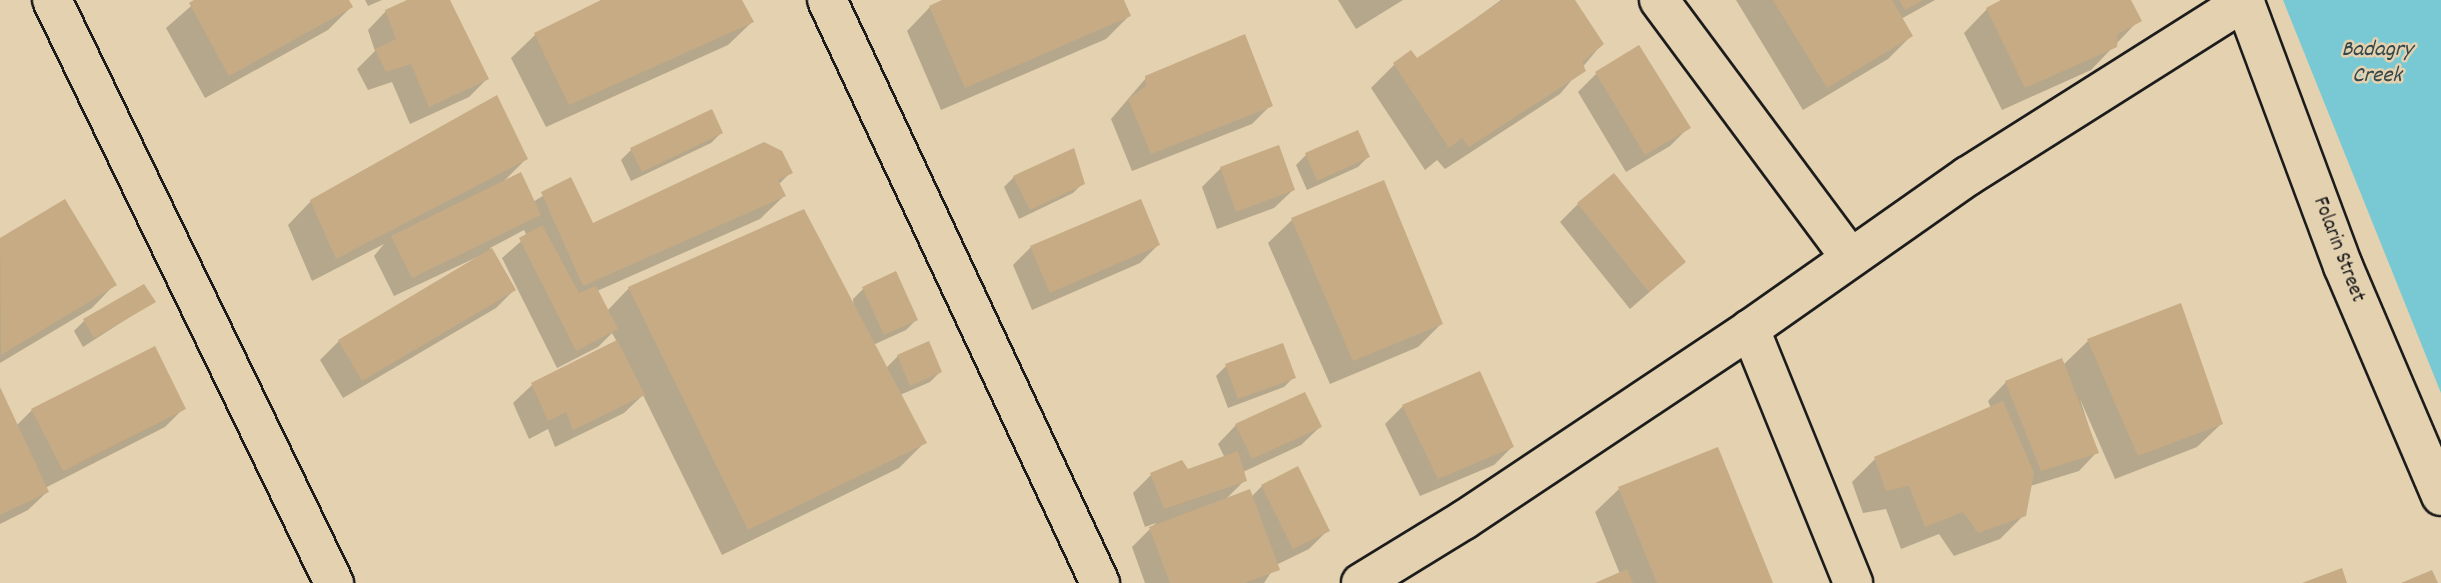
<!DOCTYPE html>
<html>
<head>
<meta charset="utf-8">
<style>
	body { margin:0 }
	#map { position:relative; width:2441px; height:583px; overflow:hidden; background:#e3d1af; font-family:Dekko,sans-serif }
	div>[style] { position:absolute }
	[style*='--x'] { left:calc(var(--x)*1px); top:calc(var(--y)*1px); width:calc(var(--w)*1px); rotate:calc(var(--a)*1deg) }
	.water>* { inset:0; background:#79c9d4 }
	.shadow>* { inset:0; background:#0003 }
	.building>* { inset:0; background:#c6ab84 }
	.roads { filter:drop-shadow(2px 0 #1c1c1c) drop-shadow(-2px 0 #1c1c1c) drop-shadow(0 2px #1c1c1c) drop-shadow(0 -2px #1c1c1c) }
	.minor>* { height:38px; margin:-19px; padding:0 19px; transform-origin:19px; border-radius:19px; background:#e3d1af }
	span { translate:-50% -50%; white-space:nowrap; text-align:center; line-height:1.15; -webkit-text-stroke:5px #e3d1af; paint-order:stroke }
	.street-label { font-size:21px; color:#1c1c1c }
	.water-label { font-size:23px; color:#33474a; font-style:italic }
</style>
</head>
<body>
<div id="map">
	<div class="water">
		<i style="clip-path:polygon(2283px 0,2441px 0,2441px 393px)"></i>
	</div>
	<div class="shadow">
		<i style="clip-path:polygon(198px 0,347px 0,351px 7px,328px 30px,205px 98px,166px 28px)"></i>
		<i style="clip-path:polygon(365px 0,382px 0,368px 6px)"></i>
		<i style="clip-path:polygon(412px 0,448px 0,487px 79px,469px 97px,410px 124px,392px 82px,368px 90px,357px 69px,375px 51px,368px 30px,386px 11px)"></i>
		<i style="clip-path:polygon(605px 0,740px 0,752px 22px,728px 45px,546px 127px,511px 58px,535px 35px)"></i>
		<i style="clip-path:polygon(946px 0,1123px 0,1129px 16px,1106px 39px,941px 110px,907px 31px,930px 7px)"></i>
		<i style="clip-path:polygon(1338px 0,1403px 0,1356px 29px)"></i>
		<i style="clip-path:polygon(1501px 0,1573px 0,1602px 44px,1560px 94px,1445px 169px,1437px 160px,1425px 170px,1371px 88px,1394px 65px,1417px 61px)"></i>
		<i style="clip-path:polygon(1736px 0,1935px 0,1901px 19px,1911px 36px,1888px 59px,1803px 110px)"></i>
		<i style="clip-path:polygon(2005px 0,2129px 0,2139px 20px,2091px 70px,2002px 110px,1964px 33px,1987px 9px)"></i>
		<i style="clip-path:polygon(1596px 74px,1688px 128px,1670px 146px,1626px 172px,1578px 92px)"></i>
		<i style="clip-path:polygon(1146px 78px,1271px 105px,1252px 124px,1132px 171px,1111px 119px)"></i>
		<i style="clip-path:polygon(721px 133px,711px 143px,631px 181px,621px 160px,631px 150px)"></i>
		<i style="clip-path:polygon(1306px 155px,1368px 157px,1358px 167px,1307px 190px,1296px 165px)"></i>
		<i style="clip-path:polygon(526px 159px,503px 182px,533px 202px,570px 179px,592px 225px,790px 173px,778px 185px,784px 196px,760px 219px,597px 291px,607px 311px,629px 288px,854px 309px,853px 299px,863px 289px,916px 320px,906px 330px,873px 345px,886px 368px,898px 356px,940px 372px,930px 382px,900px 395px,925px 442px,899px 468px,722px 555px,643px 395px,624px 413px,555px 447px,548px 429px,529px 439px,513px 403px,532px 385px,617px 342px,612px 333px,598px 347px,557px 368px,502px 258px,527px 236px,524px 230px,490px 248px,514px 290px,496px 308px,343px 398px,320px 360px,339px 341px,490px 251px,394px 296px,374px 256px,384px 244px,312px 281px,288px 225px,311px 201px)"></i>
		<i style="clip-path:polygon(1221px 168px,1293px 190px,1274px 208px,1217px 229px,1202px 187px)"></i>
		<i style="clip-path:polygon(1014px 177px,1083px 183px,1073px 193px,1019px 219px,1004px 187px)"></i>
		<i style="clip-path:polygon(65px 201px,115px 284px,92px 308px,0 363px,0 241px)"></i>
		<i style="clip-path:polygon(1578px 204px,1684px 262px,1630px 309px,1560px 222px)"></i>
		<i style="clip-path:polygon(1292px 220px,1441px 324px,1418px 347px,1330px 384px,1268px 243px)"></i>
		<i style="clip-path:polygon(1158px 245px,1140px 263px,1032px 310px,1013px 265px,1031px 247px)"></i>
		<i style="clip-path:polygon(153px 302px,83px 347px,74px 331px,84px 321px)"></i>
		<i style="clip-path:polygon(2180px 305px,2221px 424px,2197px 447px,2115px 479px,2080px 399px,2097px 452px,2079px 471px,2030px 486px,2024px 515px,2000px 539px,1954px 556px,1939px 534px,1901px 549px,1886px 509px,1863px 513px,1852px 482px,1875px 459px,1991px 408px,1988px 401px,2006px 382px,2063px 365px,2088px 341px)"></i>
		<i style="clip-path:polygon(1226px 366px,1294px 377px,1284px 387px,1228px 408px,1216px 376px)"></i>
		<i style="clip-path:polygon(0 391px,16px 426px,32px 410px,184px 408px,165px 427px,45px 488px,47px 492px,28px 510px,0 524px)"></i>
		<i style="clip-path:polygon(1403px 406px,1512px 447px,1494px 465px,1420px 496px,1385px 424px)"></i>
		<i style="clip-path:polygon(1236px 425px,1320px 427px,1301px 445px,1243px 472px,1245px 480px,1225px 500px,1251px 497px,1262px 486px,1328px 530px,1309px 549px,1276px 565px,1264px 583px,1145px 583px,1132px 547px,1156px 523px,1145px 527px,1133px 493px,1151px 475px,1187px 471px,1225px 458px,1218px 444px)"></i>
		<i style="clip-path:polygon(1619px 489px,1771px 583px,1599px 583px,1620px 574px,1595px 512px)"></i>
	</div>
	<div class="building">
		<i style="clip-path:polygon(194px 0,349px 0,353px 7px,229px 76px,189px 3px)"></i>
		<i style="clip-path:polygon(407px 0,450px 0,489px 79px,429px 107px,411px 64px,386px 72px,375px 49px,396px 39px,385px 10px)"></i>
		<i style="clip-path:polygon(601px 0,742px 0,754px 22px,569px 105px,534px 33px)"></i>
		<i style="clip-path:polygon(942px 0,1124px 0,1131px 16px,965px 88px,929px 6px)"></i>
		<i style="clip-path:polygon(1503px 0,1575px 0,1604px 44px,1582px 62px,1586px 71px,1469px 147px,1462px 138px,1449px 148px,1393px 63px,1411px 50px,1417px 58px)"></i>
		<i style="clip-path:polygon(1773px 0,1892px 0,1913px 36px,1827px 88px)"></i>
		<i style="clip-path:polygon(1899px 0,1923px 0,1905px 10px)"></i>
		<i style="clip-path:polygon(2001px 0,2131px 0,2142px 21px,2118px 34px,2117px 47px,2025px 88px,1986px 8px)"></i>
		<i style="clip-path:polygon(1245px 34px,1273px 106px,1151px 154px,1128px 99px,1146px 86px,1145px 76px)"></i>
		<i style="clip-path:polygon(1639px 45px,1691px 128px,1645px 155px,1595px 72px)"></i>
		<i style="clip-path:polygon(497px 95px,528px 159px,336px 259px,310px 200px)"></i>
		<i style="clip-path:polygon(712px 109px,723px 133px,642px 172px,630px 148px)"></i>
		<i style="clip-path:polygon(1358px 130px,1370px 157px,1317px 181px,1305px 153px)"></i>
		<i style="clip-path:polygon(764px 142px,782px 151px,793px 173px,778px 180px,786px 196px,583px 286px,541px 192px,571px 177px,593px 223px)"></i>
		<i style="clip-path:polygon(1279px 145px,1295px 190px,1236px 212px,1220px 167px)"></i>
		<i style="clip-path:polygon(1074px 148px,1085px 184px,1030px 210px,1013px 176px)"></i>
		<i style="clip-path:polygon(521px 172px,541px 215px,412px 278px,391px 236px)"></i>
		<i style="clip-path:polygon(1614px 173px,1686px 262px,1649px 292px,1577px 203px)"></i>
		<i style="clip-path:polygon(1384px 180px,1443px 324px,1353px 361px,1291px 218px)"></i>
		<i style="clip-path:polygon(65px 199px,117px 285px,1px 355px,0 238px)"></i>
		<i style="clip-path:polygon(1141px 199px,1160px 245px,1050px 293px,1030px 246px)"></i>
		<i style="clip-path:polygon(804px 209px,927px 443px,748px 530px,628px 287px)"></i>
		<i style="clip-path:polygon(542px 225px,579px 293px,596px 286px,618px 329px,576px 351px,519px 238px)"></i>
		<i style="clip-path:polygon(492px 248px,516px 290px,362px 381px,338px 340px)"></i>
		<i style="clip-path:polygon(896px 271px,918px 320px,884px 335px,862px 287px)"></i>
		<i style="clip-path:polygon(144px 284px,156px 302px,94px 338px,83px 319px)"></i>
		<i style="clip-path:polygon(2181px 303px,2223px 424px,2138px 456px,2087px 339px)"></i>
		<i style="clip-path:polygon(617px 340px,645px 395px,573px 430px,566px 412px,548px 421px,531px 383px)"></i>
		<i style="clip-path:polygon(929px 341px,942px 372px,910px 386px,897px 355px)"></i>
		<i style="clip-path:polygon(1283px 343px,1296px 378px,1238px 399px,1225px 364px)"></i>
		<i style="clip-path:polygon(155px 346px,186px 409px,63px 471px,31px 409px)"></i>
		<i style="clip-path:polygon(2062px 358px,2099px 453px,2041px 471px,2005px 381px)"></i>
		<i style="clip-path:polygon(1480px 371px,1514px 447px,1438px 479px,1402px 405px)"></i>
		<i style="clip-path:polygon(0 387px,49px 492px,0 515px)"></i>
		<i style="clip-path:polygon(1305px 392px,1322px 427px,1252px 459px,1235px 424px)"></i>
		<i style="clip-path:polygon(2003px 401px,2034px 473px,2026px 516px,1978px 533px,1963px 512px,1925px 527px,1909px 486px,1886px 491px,1874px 457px)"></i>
		<i style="clip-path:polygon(1718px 447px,1773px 583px,1657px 583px,1618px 487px)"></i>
		<i style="clip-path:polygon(1238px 451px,1247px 481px,1164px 509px,1150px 473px,1182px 460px,1188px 469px)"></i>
		<i style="clip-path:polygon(1298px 466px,1330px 531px,1293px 549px,1261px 485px)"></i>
		<i style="clip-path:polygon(1250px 489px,1280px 570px,1244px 583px,1170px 583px,1149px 527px)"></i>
		<i style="clip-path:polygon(2342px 568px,2347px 583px,2302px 583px)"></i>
		<i style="clip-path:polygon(1627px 569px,1633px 583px,1595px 583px)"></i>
		<i style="clip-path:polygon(2432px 570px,2438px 583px,2401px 583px)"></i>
	</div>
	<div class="roads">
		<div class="minor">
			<i style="--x:52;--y:0;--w:648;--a:64.19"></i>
			<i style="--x:827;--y:0;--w:644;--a:64.91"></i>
			<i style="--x:1659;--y:0;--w:319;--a:53.4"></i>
			<i style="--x:2244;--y:0;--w:284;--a:69.6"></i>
			<i style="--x:2343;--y:266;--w:250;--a:66.9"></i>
			<i style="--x:1750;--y:329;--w:274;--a:67.9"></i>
			<i style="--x:1361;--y:583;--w:121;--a:-31.5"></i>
			<i style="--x:1464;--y:520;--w:344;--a:-33.7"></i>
			<i style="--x:1750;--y:329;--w:266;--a:-35.1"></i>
			<i style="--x:1968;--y:176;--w:328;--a:-32.3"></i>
		</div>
	</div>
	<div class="street-label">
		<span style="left:2338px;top:250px;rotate:69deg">Folarin Street</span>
	</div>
	<div class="water-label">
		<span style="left:2377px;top:64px">Badagry<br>Creek</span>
	</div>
</div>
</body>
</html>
